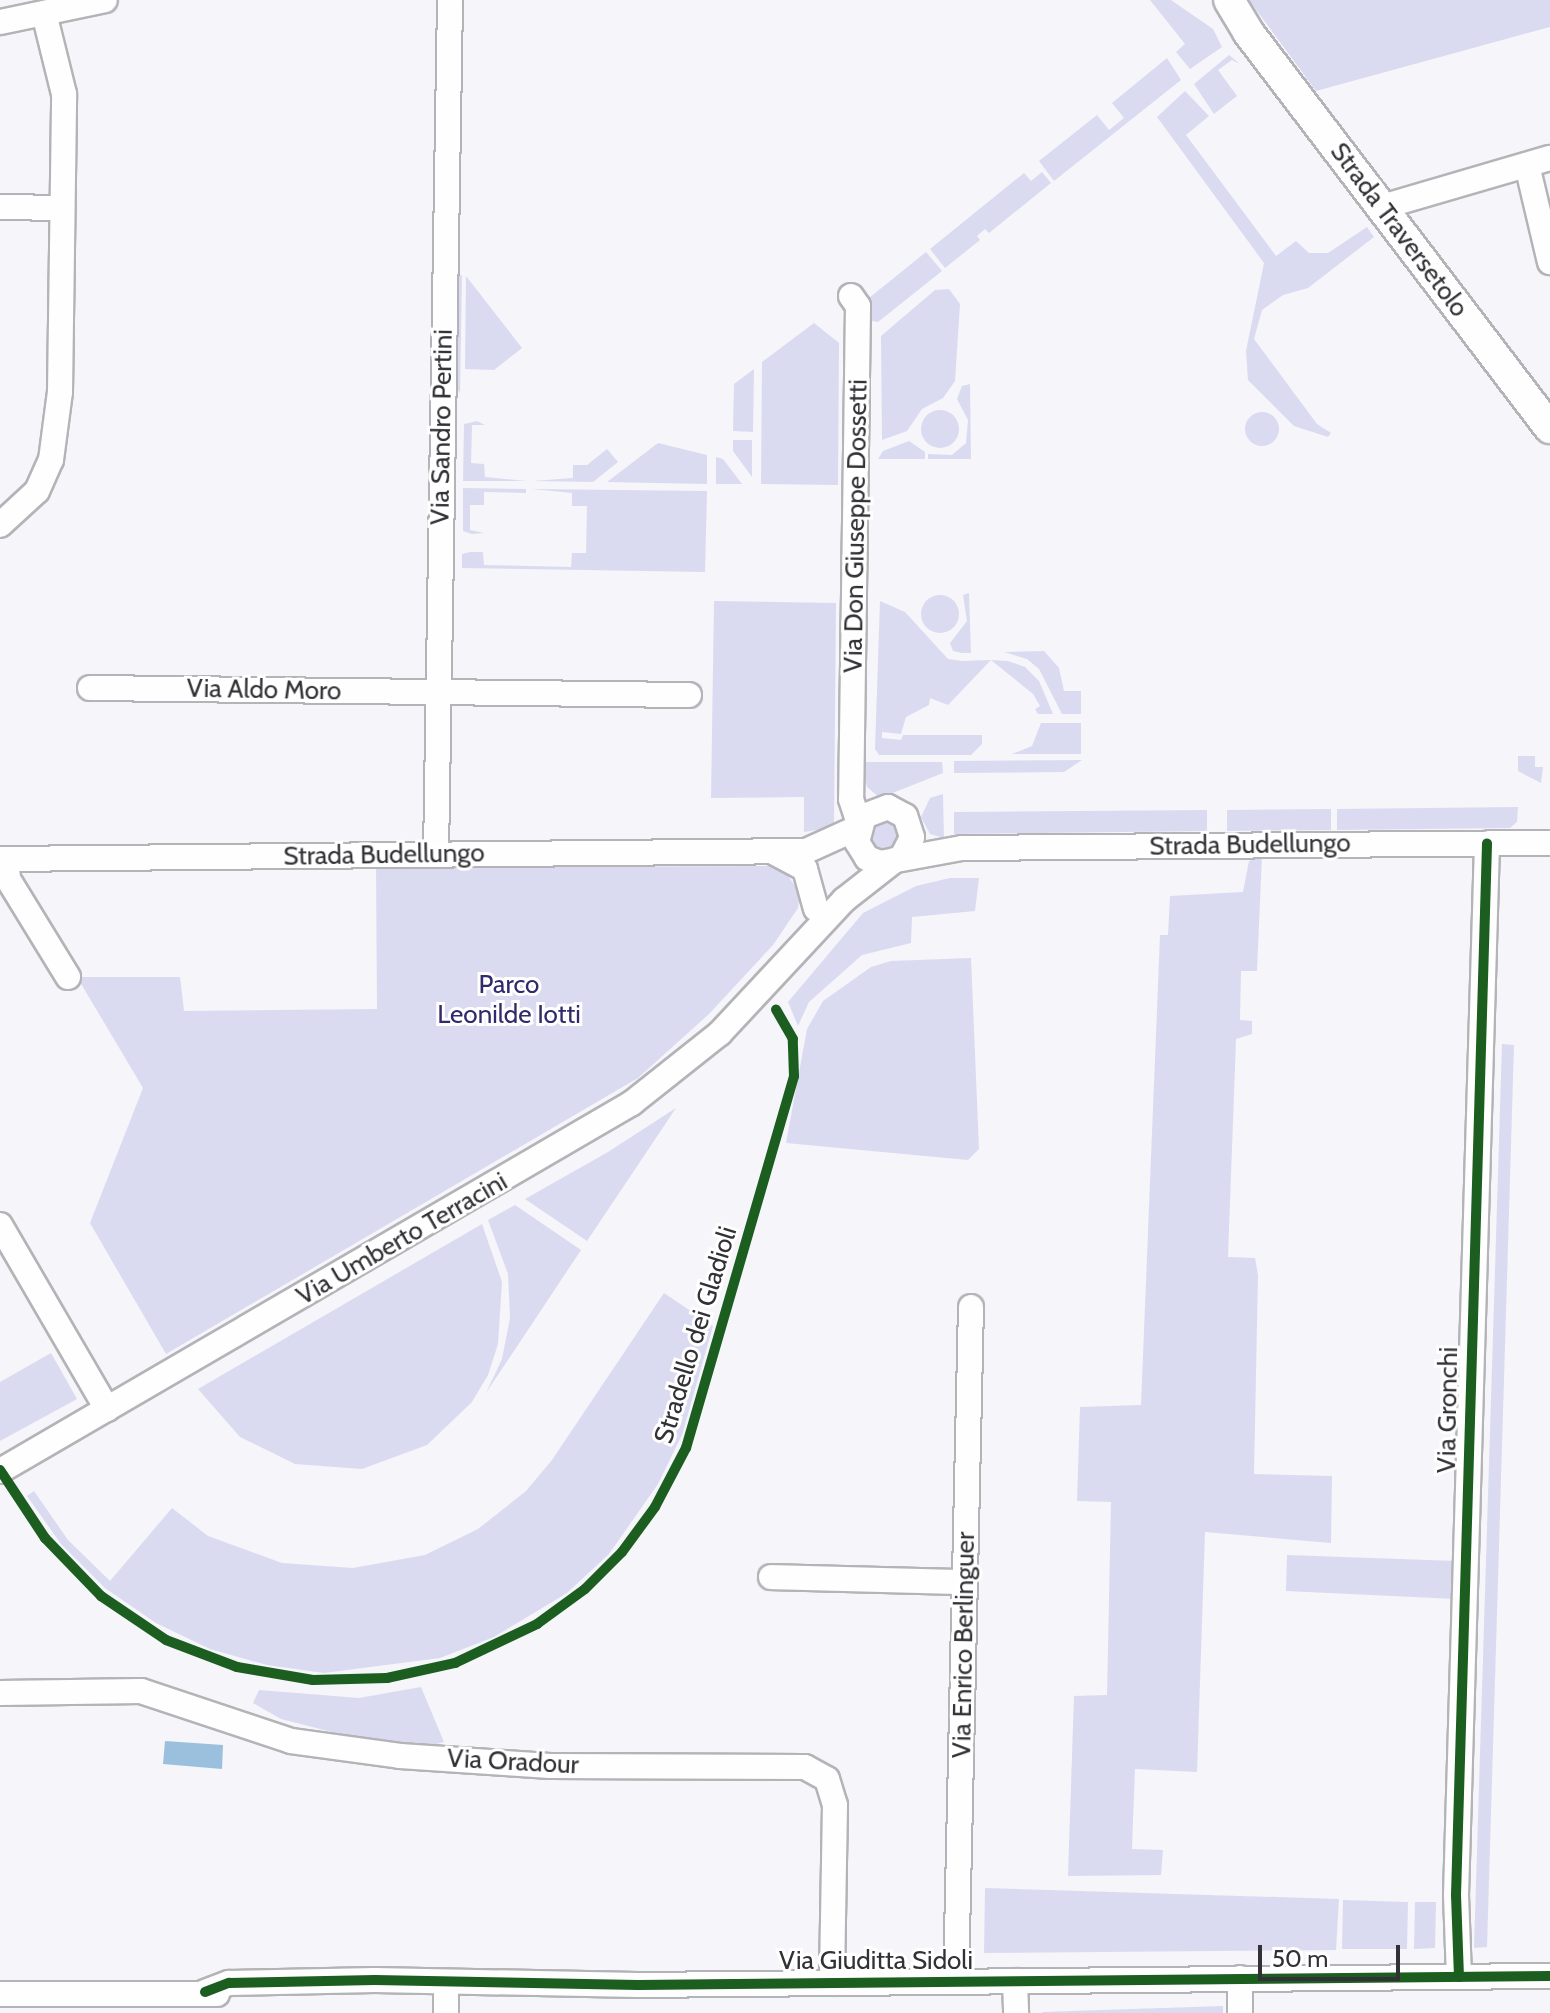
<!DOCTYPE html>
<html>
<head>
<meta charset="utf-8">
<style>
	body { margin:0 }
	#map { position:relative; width:1550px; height:2013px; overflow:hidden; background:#f5f5fa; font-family:Cabin,sans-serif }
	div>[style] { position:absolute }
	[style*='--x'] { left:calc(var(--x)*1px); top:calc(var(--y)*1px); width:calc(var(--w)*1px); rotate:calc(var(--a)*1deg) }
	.green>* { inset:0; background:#dadbf1 }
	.round { border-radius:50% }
	.water>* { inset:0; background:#9bc0de }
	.roads { filter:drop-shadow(2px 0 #b4b4b8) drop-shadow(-2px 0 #b4b4b8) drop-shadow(0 2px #b4b4b8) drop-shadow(0 -2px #b4b4b8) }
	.minor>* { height:24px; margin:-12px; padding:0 12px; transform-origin:12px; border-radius:12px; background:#fefefe }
	.major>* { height:30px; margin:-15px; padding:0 15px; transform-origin:15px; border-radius:15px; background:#fefefe }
	.cycleway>* { height:10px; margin:-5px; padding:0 5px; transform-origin:5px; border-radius:5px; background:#1b5e20 }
	span { translate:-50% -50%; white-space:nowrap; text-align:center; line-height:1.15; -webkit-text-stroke:6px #fff; paint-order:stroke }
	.street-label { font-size:26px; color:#323236 }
	.park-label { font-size:26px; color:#31296b }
	.scale { position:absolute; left:1258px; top:1945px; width:142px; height:36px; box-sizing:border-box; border:4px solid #323236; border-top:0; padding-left:10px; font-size:24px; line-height:28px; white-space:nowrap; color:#323236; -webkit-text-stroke:6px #fff; paint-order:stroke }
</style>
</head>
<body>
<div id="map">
	<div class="green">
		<i style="clip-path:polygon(1150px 0,1171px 0,1213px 29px,1222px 47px,1190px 69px,1176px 52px,1185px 44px)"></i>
		<i style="clip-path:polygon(1249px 0,1550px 0,1550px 27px,1316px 91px)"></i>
		<i style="clip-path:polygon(1229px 55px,1240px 64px,1232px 60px,1218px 70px,1237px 96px,1214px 114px,1194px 84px)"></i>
		<i style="clip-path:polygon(1167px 58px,1181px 80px,1054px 181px,1039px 161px,1097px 115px,1109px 130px,1124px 118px,1112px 103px)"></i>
		<i style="clip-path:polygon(1185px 91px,1209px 116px,1186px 135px,1276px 256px,1296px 241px,1309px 253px,1328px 253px,1367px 227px,1374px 237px,1308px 288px,1283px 295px,1262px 310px,1254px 339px,1317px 424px,1331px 433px,1328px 437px,1294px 426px,1248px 380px,1246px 351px,1264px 263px,1157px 117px)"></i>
		<i style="clip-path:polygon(1042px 172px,1051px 183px,989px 233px,985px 229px,977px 236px,980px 240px,945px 268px,930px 249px,1024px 173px,1031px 181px)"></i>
		<i style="clip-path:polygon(926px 252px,942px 271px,878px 322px,867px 320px,869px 298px)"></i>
		<i style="clip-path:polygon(462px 275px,460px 393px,455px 385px,456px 277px)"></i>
		<i style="clip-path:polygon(466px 276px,522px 348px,494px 370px,465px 369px)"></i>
		<i style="clip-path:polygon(949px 289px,960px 304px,955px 381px,943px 398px,922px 409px,907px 431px,882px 440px,881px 336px,935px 290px)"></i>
		<i style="clip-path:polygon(814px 323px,839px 343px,838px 485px,761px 484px,762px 362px)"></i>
		<i style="clip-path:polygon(754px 369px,753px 432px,733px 431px,734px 384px)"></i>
		<i style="clip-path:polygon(970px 384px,971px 459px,928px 459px,928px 454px,952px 455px,966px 443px,968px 420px,957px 399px,962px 386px)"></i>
		<i class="round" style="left:921px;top:410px;width:38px;height:38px"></i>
		<i class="round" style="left:1245px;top:412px;width:34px;height:34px"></i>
		<i style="clip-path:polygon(477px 421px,485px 425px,472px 425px,471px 463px,484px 464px,485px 477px,526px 481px,463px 481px,464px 424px)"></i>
		<i style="clip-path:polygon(733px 440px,752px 440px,752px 477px,733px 451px)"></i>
		<i style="clip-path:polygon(909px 441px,925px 452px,925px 459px,878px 459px,883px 451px)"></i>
		<i style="clip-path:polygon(658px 443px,707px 455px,707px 484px,607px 482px)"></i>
		<i style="clip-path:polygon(607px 449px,618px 462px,593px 482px,533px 481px,573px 478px,573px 465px,587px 465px)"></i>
		<i style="clip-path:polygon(716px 457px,723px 459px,742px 484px,716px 484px)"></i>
		<i style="clip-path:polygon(463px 488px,526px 489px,526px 493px,484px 492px,484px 505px,470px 505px,470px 530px,484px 533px,472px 534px,463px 531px)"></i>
		<i style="clip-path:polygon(532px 489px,707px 491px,705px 572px,462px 568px,462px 554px,470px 552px,483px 552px,484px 565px,571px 567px,572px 553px,586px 553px,587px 506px,572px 506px,572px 493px)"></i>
		<i style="clip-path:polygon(969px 593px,971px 653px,962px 653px,953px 651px,950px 643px,967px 621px,963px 595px)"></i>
		<i class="round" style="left:921px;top:595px;width:38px;height:38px"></i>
		<i style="clip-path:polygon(714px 601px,836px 603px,834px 827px,804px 832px,804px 797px,711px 798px)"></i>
		<i style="clip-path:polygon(880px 601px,905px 612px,948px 659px,962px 661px,991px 660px,1008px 661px,1025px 667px,1039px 681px,1053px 714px,1038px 714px,1035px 709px,1040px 706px,1033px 694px,991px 660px,948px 705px,930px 698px,929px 705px,906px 717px,901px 734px,882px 732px,882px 738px,901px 740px,903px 735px,982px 735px,982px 744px,971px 755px,879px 755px,875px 749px)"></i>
		<i style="clip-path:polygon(1044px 651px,1059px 668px,1064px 691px,1081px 691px,1081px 714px,1062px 714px,1039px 669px,1027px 659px,1004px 652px)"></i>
		<i style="clip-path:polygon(1041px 723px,1081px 723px,1081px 754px,1012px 754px,1032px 746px)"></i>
		<i style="clip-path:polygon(1518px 756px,1535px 756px,1535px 767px,1543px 767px,1541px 783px,1518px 771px)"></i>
		<i style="clip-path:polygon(1082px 760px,1064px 772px,954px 773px,954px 761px)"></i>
		<i style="clip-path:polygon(862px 762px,942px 762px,943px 773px,880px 798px,867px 787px)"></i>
		<i style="clip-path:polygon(943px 794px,944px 838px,930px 834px,921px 817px,930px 798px)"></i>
		<i style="clip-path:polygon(1518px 807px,1517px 822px,1510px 828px,1337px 830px,1337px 809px)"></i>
		<i style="clip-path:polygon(1331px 809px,1331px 830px,1227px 831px,1227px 810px)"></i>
		<i style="clip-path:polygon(1207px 810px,1207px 831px,954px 834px,954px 812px)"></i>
		<i class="round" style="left:871px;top:823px;width:28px;height:28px"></i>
		<i style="clip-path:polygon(1262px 856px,1257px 971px,1241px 971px,1240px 1020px,1252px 1021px,1252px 1034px,1236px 1039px,1228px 1257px,1255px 1258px,1258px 1275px,1254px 1474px,1332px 1476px,1331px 1543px,1205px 1532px,1197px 1772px,1135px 1769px,1132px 1849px,1163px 1850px,1161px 1875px,1068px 1876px,1074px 1696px,1107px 1695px,1111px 1502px,1077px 1501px,1080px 1407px,1141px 1405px,1160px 935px,1168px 935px,1170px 896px,1243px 892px,1249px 861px)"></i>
		<i style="clip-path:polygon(781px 866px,800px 893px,798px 908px,773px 945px,709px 1014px,638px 1078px,166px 1354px,90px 1223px,143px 1088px,77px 977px,180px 977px,184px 1011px,377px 1009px,376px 868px)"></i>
		<i style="clip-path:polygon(950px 878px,979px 878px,975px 911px,912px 917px,911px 943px,862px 955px,809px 1002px,798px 1026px,788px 1002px,863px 913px,916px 886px)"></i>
		<i style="clip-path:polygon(971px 958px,979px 1149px,968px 1160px,786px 1143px,807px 1029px,823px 1001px,871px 967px,891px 961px)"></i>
		<i style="clip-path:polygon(1502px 1044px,1514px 1045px,1487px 1947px,1474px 1948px)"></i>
		<i style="clip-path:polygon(676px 1108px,587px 1241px,525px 1199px,608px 1152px)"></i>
		<i style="clip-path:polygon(515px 1205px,581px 1250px,486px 1393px,502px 1359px,510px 1318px,508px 1274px,488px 1220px)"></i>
		<i style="clip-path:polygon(482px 1224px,502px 1282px,498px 1344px,488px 1375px,472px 1402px,427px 1445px,362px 1469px,295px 1464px,240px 1437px,198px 1389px)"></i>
		<i style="clip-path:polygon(664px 1293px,713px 1326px,682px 1435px,658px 1484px,609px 1554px,567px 1593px,494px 1637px,440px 1658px,324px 1673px,267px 1665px,210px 1649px,156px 1623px,105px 1588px,61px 1544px,27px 1496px,34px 1491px,68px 1540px,110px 1581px,172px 1508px,208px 1536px,282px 1563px,353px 1568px,425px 1555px,478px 1529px,526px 1491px,552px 1460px)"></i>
		<i style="clip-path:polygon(51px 1353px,77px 1399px,0 1441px,0 1382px)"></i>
		<i style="clip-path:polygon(1287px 1555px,1456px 1561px,1456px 1599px,1286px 1591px)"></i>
		<i style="clip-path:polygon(421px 1687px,444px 1742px,425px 1747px,367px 1741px,281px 1719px,253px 1703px,259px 1690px,359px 1698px)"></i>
		<i style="clip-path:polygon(985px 1888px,1339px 1899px,1336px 1950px,984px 1953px)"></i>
		<i style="clip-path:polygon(1343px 1900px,1408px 1902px,1407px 1949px,1342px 1949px)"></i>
		<i style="clip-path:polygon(1415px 1902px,1436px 1902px,1435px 1948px,1414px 1949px)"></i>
		<i style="clip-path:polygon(1223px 2006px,1223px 2013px,1042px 2013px,1042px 2012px)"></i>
	</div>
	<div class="water">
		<i style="clip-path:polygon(165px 1741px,223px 1745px,222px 1769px,163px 1764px)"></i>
	</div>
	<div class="roads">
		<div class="minor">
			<i style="--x:0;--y:22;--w:107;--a:-11.8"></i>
			<i style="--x:1527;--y:165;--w:100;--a:76.7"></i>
			<i style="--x:0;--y:207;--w:62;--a:0.9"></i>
			<i style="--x:1382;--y:207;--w:175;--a:-16.3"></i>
			<i style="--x:851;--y:296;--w:12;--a:55"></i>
			<i style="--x:858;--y:306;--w:493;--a:90.8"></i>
			<i style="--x:851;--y:799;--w:25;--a:72"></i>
			<i style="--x:0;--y:525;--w:50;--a:-42.6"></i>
			<i style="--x:37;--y:491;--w:34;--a:-66"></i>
			<i style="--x:51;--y:460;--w:69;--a:-82.5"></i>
			<i style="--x:60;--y:392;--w:298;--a:-89.2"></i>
			<i style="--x:64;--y:94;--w:83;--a:-103.9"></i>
			<i style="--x:90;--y:688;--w:599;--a:0.67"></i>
			<i style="--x:775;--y:853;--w:34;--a:28"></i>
			<i style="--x:805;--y:869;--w:41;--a:74.6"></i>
			<i style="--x:436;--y:854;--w:854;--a:-89.06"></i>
			<i style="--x:902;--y:857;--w:22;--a:-63"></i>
			<i style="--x:912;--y:837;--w:22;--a:-108"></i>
			<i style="--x:905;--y:816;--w:19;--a:-152"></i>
			<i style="--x:888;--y:807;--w:26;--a:159"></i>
			<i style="--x:864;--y:816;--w:27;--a:105"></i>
			<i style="--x:857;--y:842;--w:19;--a:58"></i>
			<i style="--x:867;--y:858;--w:14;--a:21"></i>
			<i style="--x:880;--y:863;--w:83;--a:-10.4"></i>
			<i style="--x:962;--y:848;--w:588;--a:-0.49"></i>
			<i style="--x:0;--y:859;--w:806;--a:-0.57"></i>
			<i style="--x:806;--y:851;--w:56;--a:-24.3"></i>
			<i style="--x:6;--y:859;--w:20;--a:84"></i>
			<i style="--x:8;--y:879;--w:115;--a:58.5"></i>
			<i style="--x:0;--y:1225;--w:213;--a:59.8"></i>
			<i style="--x:0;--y:1471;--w:731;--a:-30.21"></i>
			<i style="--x:632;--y:1103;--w:112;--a:-38.5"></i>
			<i style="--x:720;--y:1033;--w:182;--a:-47"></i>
			<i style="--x:844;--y:900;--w:65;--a:-38.1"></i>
			<i style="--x:771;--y:1577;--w:194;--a:1.5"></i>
			<i style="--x:0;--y:1693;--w:141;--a:-0.8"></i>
			<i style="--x:141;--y:1691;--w:158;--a:18.4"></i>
			<i style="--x:291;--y:1741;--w:110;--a:7.8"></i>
			<i style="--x:400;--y:1756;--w:150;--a:3.8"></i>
			<i style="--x:550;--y:1766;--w:255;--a:0.2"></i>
			<i style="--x:805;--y:1767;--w:25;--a:29"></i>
			<i style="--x:827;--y:1779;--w:27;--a:73"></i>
			<i style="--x:835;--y:1805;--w:178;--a:91"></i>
			<i style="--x:1459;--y:1977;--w:82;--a:-92.1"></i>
			<i style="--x:1456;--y:1895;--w:1052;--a:-88.31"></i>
			<i style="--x:1015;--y:1981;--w:32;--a:88"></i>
			<i style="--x:956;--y:1982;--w:675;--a:-88.73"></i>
			<i style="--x:205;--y:1992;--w:26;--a:-21"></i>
			<i style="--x:229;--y:1983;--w:146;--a:-1.2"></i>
			<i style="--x:375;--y:1980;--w:263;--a:1.1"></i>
			<i style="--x:638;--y:1985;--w:912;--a:-0.57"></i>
			<i style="--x:0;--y:1994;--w:217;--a:0"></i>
			<i style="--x:446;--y:1994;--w:19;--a:90"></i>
			<i style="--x:1240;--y:2013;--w:35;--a:-90"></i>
		</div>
		<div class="major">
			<i style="--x:1229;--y:0;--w:37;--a:59"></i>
			<i style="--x:1248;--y:32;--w:498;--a:52.7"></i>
		</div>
	</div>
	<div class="cycleway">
		<i style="--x:0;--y:1470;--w:82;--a:56.5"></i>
		<i style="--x:45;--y:1538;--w:81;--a:46"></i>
		<i style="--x:101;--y:1596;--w:78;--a:34.1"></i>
		<i style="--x:166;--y:1640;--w:76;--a:20.8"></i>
		<i style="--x:237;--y:1667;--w:77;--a:9.7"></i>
		<i style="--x:313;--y:1680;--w:74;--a:-1.5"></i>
		<i style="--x:387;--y:1678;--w:70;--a:-12.4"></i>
		<i style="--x:455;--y:1663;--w:91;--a:-25.4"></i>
		<i style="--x:537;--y:1624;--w:59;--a:-36.1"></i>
		<i style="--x:585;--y:1589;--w:52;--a:-45"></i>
		<i style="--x:622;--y:1552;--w:56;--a:-53.7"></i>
		<i style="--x:655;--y:1507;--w:67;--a:-62.3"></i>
		<i style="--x:686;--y:1448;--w:387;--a:-73.8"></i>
		<i style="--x:794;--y:1076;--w:37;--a:-92"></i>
		<i style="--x:793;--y:1039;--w:34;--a:-120"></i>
		<i style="--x:1459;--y:1977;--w:82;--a:-92.1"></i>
		<i style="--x:1456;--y:1895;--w:1052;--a:-88.31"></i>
		<i style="--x:205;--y:1992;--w:26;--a:-21"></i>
		<i style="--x:229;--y:1983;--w:146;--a:-1.2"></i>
		<i style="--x:375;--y:1980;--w:263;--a:1.1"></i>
		<i style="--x:638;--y:1985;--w:912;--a:-0.57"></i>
	</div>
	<div class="street-label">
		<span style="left:1399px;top:230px;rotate:53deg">Strada Traversetolo</span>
		<span style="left:442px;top:427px;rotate:-89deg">Via Sandro Pertini</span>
		<span style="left:856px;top:526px;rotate:-89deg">Via Don Giuseppe Dossetti</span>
		<span style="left:264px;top:690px;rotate:1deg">Via Aldo Moro</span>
		<span style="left:1250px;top:845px;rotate:-1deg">Strada Budellungo</span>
		<span style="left:384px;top:855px;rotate:-1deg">Strada Budellungo</span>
		<span style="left:402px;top:1239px;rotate:-30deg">Via Umberto Terracini</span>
		<span style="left:696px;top:1335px;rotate:-73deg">Stradello dei Gladioli</span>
		<span style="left:1448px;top:1410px;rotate:-89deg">Via Gronchi</span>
		<span style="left:964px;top:1645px;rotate:-89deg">Via Enrico Berlinguer</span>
		<span style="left:513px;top:1762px;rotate:3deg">Via Oradour</span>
		<span style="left:876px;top:1961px">Via Giuditta Sidoli</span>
	</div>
	<div class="park-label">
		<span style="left:509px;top:1000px">Parco<br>Leonilde Iotti</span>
	</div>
	<div class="scale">50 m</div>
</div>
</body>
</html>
